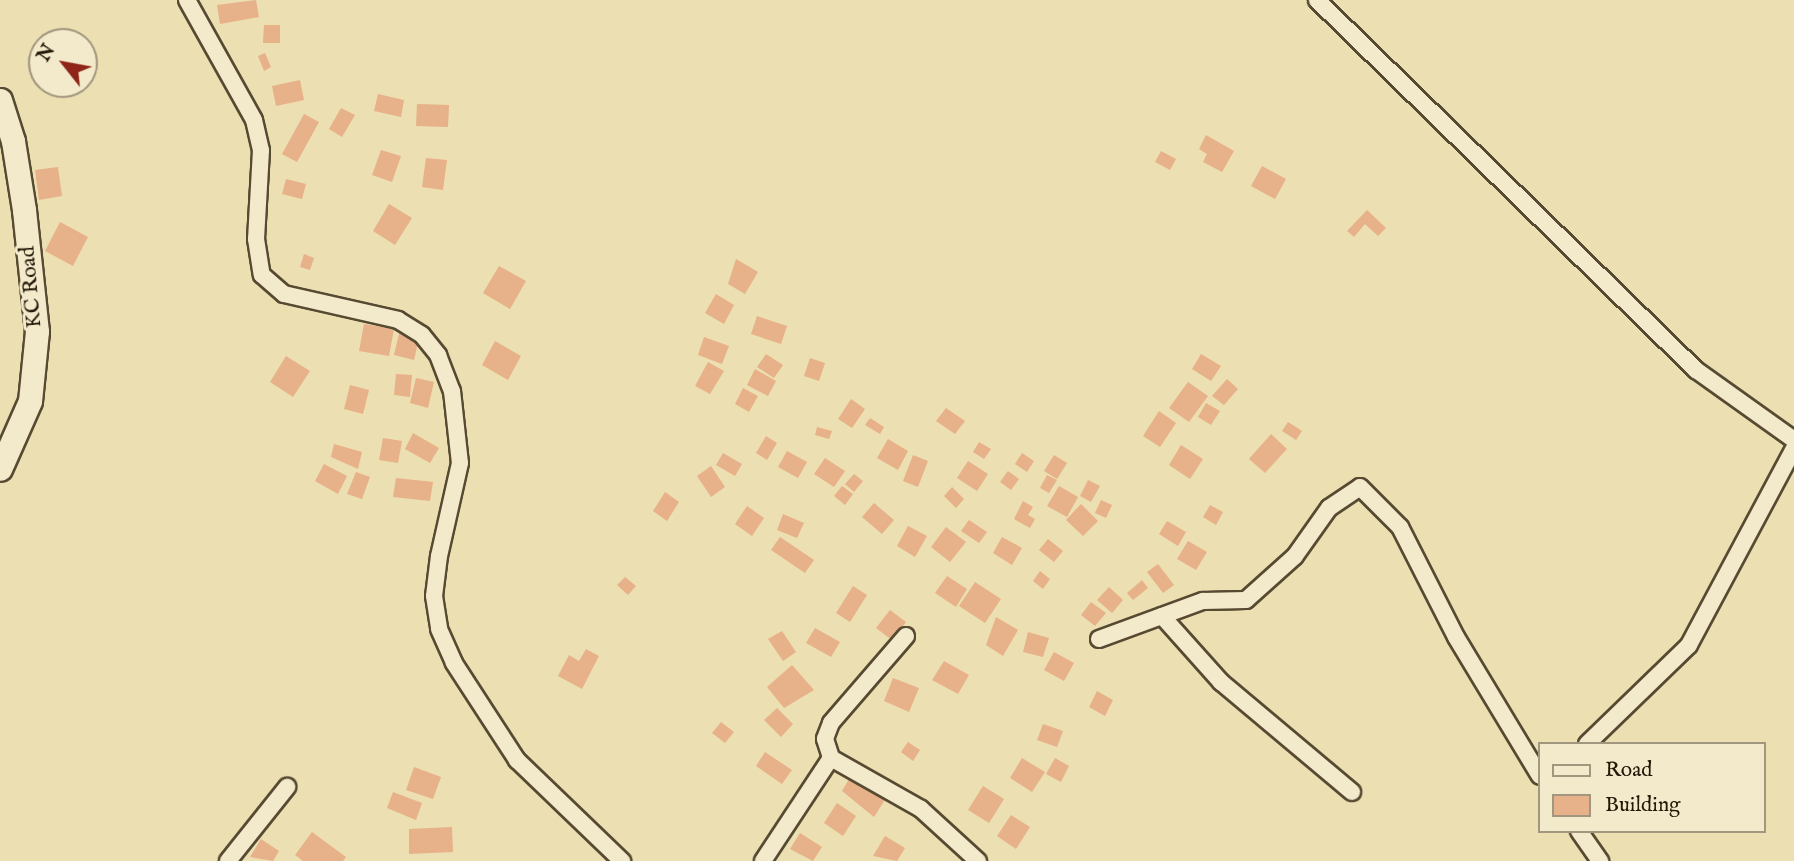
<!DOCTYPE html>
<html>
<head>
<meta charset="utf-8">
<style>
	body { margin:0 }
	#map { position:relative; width:1794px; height:861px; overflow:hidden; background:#ecdfb1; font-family:"IM FELL English",serif }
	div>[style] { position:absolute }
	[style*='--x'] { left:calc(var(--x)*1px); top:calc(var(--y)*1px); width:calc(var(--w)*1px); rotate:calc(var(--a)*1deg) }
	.building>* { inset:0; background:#e7b189 }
	.roads { filter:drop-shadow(2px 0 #574a32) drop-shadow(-2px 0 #574a32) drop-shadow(0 2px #574a32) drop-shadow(0 -2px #574a32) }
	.street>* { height:16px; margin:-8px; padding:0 8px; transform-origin:8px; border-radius:8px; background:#f3eacc }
	.secondary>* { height:23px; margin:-11.5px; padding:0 11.5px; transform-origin:11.5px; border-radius:11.5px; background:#f3eacc }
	span { translate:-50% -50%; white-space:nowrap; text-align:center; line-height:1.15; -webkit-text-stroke:6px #f3eacc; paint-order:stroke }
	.street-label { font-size:21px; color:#251808 }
	.legend { position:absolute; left:1538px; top:742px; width:228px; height:91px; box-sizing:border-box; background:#f3eacc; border:2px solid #a1967e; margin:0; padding:9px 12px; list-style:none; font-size:21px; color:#251808 }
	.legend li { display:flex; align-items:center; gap:14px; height:35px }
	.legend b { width:35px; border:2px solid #a1967e }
	.north { position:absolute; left:28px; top:28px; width:70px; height:70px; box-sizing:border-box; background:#f3eacc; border:2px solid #a1967e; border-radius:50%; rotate:301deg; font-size:19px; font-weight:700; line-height:28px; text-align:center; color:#251808 }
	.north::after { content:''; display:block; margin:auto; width:24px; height:32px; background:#8f2418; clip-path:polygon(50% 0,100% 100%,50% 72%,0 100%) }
</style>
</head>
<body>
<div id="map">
	<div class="building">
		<i style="clip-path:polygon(256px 0,259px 17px,220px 24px,217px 5px)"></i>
		<i style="clip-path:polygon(264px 25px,280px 25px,280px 43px,263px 43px)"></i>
		<i style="clip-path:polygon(265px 53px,271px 67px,264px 71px,258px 56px)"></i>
		<i style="clip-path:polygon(300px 80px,304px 100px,276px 106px,272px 86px)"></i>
		<i style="clip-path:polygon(378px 94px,404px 100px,401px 117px,374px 111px)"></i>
		<i style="clip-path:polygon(417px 104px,449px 105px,448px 127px,416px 126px)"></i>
		<i style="clip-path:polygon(341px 108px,355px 115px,342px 137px,329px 129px)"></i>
		<i style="clip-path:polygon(304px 114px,319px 122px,297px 162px,282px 154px)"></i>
		<i style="clip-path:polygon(1206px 135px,1234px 151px,1222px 172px,1203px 162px,1207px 154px,1199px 149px)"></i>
		<i style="clip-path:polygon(381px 150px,401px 156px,392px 182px,372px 175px)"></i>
		<i style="clip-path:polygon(1161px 151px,1176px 159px,1170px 170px,1155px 162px)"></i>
		<i style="clip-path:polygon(426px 158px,447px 160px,443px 190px,422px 187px)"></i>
		<i style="clip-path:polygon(1262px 166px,1286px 179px,1275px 199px,1251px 186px)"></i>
		<i style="clip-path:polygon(58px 167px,62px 196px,39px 200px,35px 170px)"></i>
		<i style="clip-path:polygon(286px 179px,306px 184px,302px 199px,282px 194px)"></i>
		<i style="clip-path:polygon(389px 204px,412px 218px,395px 245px,373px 231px)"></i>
		<i style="clip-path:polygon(1367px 210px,1386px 228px,1378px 236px,1365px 224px,1354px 237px,1347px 231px)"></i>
		<i style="clip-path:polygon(60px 222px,88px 237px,73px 266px,45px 251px)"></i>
		<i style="clip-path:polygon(304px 254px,314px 258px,310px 270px,300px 267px)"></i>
		<i style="clip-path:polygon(736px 259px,758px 272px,745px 294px,728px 284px)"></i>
		<i style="clip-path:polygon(499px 266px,526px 281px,510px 309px,483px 293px)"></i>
		<i style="clip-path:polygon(716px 294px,734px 305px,724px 324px,705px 313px)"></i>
		<i style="clip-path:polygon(757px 316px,787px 326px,781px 344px,751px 334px)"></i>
		<i style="clip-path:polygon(364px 324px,394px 329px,389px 356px,359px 351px)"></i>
		<i style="clip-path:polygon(400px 329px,420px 334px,414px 360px,394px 355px)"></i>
		<i style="clip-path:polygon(704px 337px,729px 346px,722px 364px,698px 355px)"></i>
		<i style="clip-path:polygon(495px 341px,521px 356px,508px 380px,482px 365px)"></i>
		<i style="clip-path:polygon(766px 354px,783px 365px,774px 378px,757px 367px)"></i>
		<i style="clip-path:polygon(1201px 354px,1221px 366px,1211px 381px,1192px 369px)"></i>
		<i style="clip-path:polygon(286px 356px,310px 371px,293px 397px,270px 382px)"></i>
		<i style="clip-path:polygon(810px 358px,825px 363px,819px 381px,804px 376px)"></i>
		<i style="clip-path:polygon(708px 362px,724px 371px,710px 394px,695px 386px)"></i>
		<i style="clip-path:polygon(755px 369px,776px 381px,768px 396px,747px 385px)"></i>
		<i style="clip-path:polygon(396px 374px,412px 375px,410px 397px,394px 395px)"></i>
		<i style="clip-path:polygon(416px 378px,434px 382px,428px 408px,410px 403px)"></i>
		<i style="clip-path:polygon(1227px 379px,1238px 389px,1224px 405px,1212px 396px)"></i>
		<i style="clip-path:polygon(1188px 382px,1208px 396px,1189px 422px,1169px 408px)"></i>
		<i style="clip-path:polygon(350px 385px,369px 390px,363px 414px,344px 409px)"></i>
		<i style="clip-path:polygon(743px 388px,758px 396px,749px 412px,735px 404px)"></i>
		<i style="clip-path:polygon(851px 399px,865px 409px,852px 428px,838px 419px)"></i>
		<i style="clip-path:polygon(1206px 403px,1220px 411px,1211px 425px,1198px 417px)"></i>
		<i style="clip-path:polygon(946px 408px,965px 421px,955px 434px,936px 421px)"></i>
		<i style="clip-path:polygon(1159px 411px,1176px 423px,1160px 447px,1143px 436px)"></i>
		<i style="clip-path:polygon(870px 418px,884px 427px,880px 434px,865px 425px)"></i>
		<i style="clip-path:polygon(1288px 422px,1302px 431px,1296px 440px,1282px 431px)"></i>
		<i style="clip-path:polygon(817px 427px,832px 431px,829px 439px,815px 435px)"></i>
		<i style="clip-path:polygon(413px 433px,439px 448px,430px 463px,405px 449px)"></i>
		<i style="clip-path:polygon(1271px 434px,1287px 449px,1265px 473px,1249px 459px)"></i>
		<i style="clip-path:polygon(766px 436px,777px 443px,767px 460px,756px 453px)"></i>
		<i style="clip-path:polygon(383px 438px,402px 441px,398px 463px,379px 460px)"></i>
		<i style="clip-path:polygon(888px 439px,908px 451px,898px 470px,877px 458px)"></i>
		<i style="clip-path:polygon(979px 442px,991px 449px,984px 459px,973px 452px)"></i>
		<i style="clip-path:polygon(334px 444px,362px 452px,358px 469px,331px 457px)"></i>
		<i style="clip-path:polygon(1181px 445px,1203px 459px,1190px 479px,1169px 465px)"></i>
		<i style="clip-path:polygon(787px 451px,807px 462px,798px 478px,778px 467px)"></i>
		<i style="clip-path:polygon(723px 453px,742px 464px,735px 476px,716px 465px)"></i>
		<i style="clip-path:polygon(1022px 453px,1034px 461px,1027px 472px,1015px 464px)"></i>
		<i style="clip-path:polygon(913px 455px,928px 461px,918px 487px,903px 481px)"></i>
		<i style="clip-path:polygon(1054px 455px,1067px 463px,1057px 479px,1044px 471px)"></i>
		<i style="clip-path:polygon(825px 458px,845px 471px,834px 487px,814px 474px)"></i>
		<i style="clip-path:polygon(968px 461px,988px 474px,977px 491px,957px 478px)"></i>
		<i style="clip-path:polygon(324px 464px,347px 476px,338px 494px,315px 481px)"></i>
		<i style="clip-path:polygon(711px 466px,725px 487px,711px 497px,697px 476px)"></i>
		<i style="clip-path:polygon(1008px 471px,1019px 479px,1011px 490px,1000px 482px)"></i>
		<i style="clip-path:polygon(356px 472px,370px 477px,362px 499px,347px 494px)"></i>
		<i style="clip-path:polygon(854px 474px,863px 481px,854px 492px,845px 484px)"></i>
		<i style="clip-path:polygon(1047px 475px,1057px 480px,1049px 493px,1040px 488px)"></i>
		<i style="clip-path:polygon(396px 478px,433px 482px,430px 501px,393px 497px)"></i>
		<i style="clip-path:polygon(1088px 480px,1100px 486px,1091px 502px,1080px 496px)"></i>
		<i style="clip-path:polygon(842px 486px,853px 494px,845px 505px,834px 496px)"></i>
		<i style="clip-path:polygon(1059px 486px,1078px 497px,1067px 517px,1047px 506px)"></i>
		<i style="clip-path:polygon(952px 487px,964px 499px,956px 508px,944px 496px)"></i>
		<i style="clip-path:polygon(665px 492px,679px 502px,667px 521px,653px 511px)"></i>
		<i style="clip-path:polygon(1101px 500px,1112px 505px,1106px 518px,1095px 513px)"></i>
		<i style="clip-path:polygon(1023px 501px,1033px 507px,1028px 515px,1035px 519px,1030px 528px,1014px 519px)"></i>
		<i style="clip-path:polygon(874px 503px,894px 520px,882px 534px,862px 517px)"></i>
		<i style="clip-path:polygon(1081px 504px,1098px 521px,1083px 536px,1066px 520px)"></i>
		<i style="clip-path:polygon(1210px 505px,1223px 512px,1216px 525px,1203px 517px)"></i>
		<i style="clip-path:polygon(747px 506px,764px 518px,752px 536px,735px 524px)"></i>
		<i style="clip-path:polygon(783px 514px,804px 523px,797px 538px,777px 530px)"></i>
		<i style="clip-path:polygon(969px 520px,987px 532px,979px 543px,961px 531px)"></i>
		<i style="clip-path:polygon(1167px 521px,1186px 532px,1178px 546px,1159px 534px)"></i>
		<i style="clip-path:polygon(908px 526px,927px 536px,915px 557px,897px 546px)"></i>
		<i style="clip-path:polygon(946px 527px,966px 542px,950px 562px,931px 547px)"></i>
		<i style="clip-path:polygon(780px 537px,814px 560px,805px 573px,771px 550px)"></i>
		<i style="clip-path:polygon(1002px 537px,1022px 548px,1012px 565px,993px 553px)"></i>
		<i style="clip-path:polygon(1048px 539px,1063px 551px,1054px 562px,1039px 550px)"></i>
		<i style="clip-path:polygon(1188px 541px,1207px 552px,1196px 570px,1177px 559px)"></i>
		<i style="clip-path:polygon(1158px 564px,1174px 585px,1163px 593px,1147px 572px)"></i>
		<i style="clip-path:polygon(1040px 571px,1050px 579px,1043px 589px,1033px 581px)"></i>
		<i style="clip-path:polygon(947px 576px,967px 589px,956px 607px,935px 593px)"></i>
		<i style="clip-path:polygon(625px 577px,636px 586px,628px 595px,617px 585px)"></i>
		<i style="clip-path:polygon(1142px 580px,1148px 588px,1133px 600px,1127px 593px)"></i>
		<i style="clip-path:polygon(975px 582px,1001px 599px,985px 623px,959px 606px)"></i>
		<i style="clip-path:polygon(853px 586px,867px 595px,850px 622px,836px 613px)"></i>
		<i style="clip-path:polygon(1109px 587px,1123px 600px,1112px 613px,1097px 600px)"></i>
		<i style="clip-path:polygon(1091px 602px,1106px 613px,1095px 626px,1081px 615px)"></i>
		<i style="clip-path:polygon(890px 610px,906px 622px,892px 640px,876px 628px)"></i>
		<i style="clip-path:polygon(996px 617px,1018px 630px,1003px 656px,986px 645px)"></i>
		<i style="clip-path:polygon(815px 628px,840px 642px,831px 657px,806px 643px)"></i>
		<i style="clip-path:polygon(782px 631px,796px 652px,783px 661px,768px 639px)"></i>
		<i style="clip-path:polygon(1028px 632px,1049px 638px,1043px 657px,1023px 652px)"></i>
		<i style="clip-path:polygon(586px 649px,599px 656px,582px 689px,558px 676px,569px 655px,579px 661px)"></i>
		<i style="clip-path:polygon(1054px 652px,1074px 663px,1064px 681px,1044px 670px)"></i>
		<i style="clip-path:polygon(944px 661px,969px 675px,958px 694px,932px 680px)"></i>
		<i style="clip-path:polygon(792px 665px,814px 690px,784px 708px,767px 687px)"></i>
		<i style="clip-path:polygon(893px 678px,919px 688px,909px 712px,884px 701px)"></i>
		<i style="clip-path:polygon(1097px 691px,1113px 700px,1105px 716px,1089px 707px)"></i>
		<i style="clip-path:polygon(777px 708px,793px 724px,781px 737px,764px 720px)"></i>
		<i style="clip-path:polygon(721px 722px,734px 732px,725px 743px,712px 733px)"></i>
		<i style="clip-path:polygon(1043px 724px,1063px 731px,1057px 747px,1037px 740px)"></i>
		<i style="clip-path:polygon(908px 742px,920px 750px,913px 761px,901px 752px)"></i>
		<i style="clip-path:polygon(765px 752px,792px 770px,782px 784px,756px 766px)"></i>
		<i style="clip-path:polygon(1022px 758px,1045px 772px,1032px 792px,1010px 778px)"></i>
		<i style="clip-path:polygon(1055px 758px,1069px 766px,1061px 782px,1046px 774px)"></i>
		<i style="clip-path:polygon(414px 767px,441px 777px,433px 799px,406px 790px)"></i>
		<i style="clip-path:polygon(852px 774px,888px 795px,874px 817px,842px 791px)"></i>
		<i style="clip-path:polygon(983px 786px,1004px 799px,989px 823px,968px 810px)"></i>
		<i style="clip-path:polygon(393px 792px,422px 803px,416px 820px,387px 808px)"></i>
		<i style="clip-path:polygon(837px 803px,856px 816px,843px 836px,824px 823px)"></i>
		<i style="clip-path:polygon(1011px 815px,1030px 827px,1016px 849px,997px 836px)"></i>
		<i style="clip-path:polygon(452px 827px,453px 852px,409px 854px,409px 829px)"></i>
		<i style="clip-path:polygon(312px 832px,346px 857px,343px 861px,303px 861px,295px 855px)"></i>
		<i style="clip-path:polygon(800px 833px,822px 847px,813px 861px,790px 849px)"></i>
		<i style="clip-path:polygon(885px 836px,905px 848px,897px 861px,873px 856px)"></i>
		<i style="clip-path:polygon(261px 839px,279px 851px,273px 861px,250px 857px)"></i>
	</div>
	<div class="roads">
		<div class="street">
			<i style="--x:187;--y:0;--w:137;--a:60.8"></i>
			<i style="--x:254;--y:120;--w:31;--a:77"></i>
			<i style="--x:261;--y:150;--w:89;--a:93.2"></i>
			<i style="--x:256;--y:239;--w:36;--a:81"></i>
			<i style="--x:262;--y:275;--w:29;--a:41"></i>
			<i style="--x:284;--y:294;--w:117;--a:12.8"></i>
			<i style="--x:398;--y:320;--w:28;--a:32"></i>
			<i style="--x:422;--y:335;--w:26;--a:51"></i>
			<i style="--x:438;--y:355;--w:39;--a:69"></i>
			<i style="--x:452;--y:391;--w:72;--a:83.7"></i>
			<i style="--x:460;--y:463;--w:95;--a:102.7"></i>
			<i style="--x:439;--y:556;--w:40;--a:97.1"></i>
			<i style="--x:434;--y:596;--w:33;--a:81"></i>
			<i style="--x:439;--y:629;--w:37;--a:66"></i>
			<i style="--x:454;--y:663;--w:116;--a:57"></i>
			<i style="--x:517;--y:760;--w:146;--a:43.9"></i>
			<i style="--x:1317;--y:0;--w:530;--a:44.31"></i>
			<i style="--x:1696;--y:370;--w:120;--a:35.5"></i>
			<i style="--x:1162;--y:616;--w:89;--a:48.2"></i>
			<i style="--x:1221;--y:682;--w:171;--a:40"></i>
			<i style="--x:906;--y:636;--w:115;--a:130.8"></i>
			<i style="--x:831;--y:723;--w:17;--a:111"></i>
			<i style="--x:825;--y:739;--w:20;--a:72"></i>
			<i style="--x:831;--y:758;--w:103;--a:29.5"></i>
			<i style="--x:921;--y:809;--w:77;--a:42.4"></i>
			<i style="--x:1099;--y:639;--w:111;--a:-20.1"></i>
			<i style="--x:1203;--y:601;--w:43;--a:-1.3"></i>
			<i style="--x:1246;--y:600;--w:66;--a:-41.9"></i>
			<i style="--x:1295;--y:556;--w:59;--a:-54.7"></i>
			<i style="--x:1329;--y:508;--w:37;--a:-34"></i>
			<i style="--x:1360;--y:487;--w:57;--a:45"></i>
			<i style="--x:1400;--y:527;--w:123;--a:63"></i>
			<i style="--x:1456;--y:637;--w:162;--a:58.9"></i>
			<i style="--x:1587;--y:744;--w:142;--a:-44.1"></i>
			<i style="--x:1689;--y:645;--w:223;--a:-61.9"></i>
			<i style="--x:1579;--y:831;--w:37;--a:55"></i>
			<i style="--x:228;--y:861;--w:95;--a:-51.4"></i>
			<i style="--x:763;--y:861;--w:123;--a:-56.6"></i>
		</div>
		<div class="secondary">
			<i style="--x:0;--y:100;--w:43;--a:72.4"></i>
			<i style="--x:13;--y:141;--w:70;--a:80.9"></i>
			<i style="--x:24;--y:210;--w:122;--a:83.9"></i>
			<i style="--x:37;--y:331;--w:70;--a:95.7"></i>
			<i style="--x:30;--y:401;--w:74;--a:113.8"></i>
		</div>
	</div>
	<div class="street-label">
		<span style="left:32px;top:287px;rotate:-95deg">KC Road</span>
	</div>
	<ul class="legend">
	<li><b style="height:9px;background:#f3eacc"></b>Road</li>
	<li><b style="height:19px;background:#e7b189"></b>Building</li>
	</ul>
	<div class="north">N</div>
</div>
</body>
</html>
